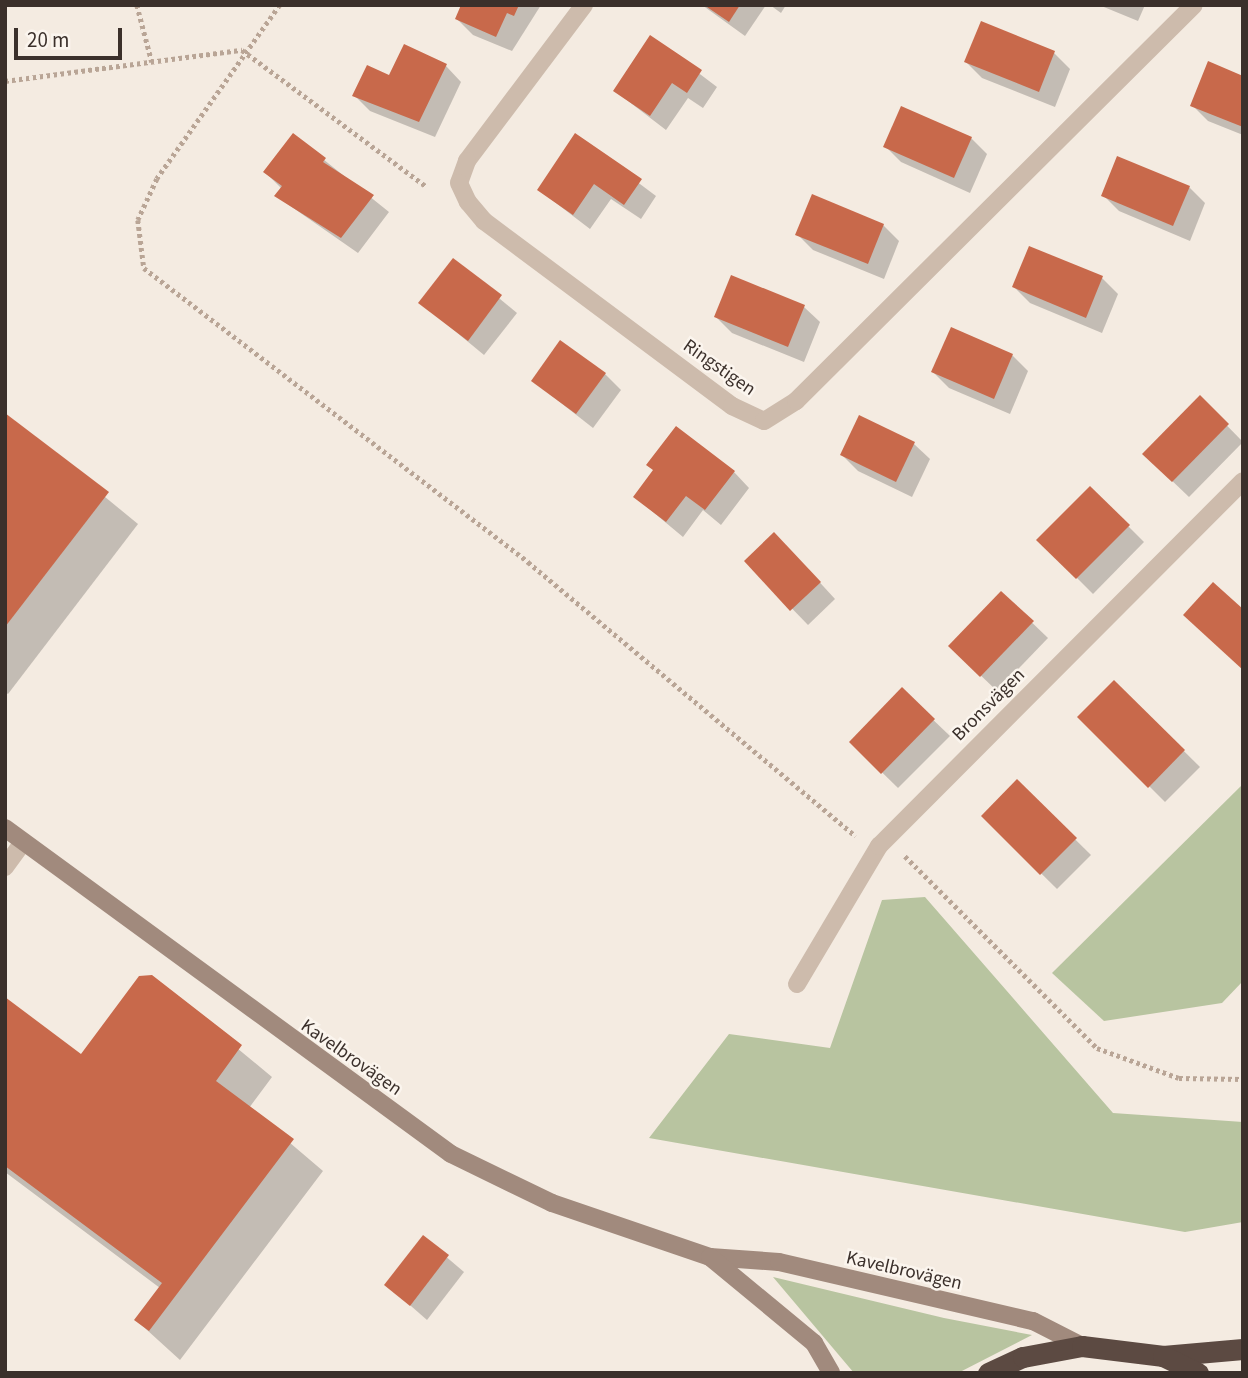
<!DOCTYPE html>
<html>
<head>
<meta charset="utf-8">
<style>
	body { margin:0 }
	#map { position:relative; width:1248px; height:1378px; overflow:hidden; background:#f4ebe1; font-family:"Source Sans 3",sans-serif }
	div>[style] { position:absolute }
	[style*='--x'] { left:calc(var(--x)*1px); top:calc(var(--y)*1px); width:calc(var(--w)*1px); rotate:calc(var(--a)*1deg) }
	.green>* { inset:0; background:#b8c4a0 }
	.shadow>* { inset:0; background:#0003 }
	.building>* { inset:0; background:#c8694b }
	.path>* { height:4.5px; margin-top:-2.25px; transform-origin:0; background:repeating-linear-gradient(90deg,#b9a596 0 3.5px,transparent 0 7px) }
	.street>* { height:18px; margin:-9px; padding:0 9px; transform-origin:9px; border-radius:9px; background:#cdbbac }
	.secondary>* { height:18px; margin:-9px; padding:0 9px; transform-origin:9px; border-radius:9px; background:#a18a7d }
	.highway>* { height:21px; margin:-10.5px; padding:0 10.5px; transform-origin:10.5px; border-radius:10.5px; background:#5c4a42 }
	span { translate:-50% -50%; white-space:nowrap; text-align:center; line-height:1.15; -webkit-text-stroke:5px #fbf5ee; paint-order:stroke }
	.street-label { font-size:19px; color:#3b302b }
	.frame { position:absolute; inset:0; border:7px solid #3b302b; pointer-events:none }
	.scale { position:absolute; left:14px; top:28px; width:108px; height:32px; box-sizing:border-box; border:4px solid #3b302b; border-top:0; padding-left:9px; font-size:21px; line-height:24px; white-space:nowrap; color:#3b302b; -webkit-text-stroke:5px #fbf5ee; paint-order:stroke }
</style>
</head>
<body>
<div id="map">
	<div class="green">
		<i style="clip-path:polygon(1243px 784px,1243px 981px,1222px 1003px,1104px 1021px,1052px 973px)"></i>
		<i style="clip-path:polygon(925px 897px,1113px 1113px,1243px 1122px,1243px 1222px,1185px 1232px,649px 1138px,729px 1034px,830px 1048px,882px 900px)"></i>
		<i style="clip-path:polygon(773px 1277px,944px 1318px,1032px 1335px,958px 1373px,854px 1373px)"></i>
	</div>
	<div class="shadow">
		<i style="clip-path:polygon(462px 5px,541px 5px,512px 51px,473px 35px,457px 19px)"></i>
		<i style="clip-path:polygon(702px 5px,766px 5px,745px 36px)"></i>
		<i style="clip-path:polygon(770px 5px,786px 5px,781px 13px)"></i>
		<i style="clip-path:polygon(1099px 5px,1145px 5px,1138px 21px)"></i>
		<i style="clip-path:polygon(651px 37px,717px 87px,703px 108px,688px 98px,666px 130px,615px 91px)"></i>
		<i style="clip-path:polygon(1054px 53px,1070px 69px,1055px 107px,982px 78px,966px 62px)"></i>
		<i style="clip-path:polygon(446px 66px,461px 82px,435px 137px,370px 111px,354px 95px,390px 78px)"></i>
		<i style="clip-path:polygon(1243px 78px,1243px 135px,1208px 121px,1192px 105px)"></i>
		<i style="clip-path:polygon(293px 135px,389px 212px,358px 253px,276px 196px,282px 189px,265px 172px)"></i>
		<i style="clip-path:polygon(576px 136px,656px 196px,641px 219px,611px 199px,590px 229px,539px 190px)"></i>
		<i style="clip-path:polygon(971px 138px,987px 154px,970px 193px,901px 162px,885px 146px)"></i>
		<i style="clip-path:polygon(1189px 187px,1205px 203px,1190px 241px,1119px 211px,1103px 195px)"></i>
		<i style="clip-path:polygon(883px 225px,899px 241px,884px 279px,813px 250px,797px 234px)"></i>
		<i style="clip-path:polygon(453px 260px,517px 313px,484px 355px,421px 303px)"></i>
		<i style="clip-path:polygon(1102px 278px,1118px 294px,1102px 333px,1030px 303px,1014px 287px)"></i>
		<i style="clip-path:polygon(804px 307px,820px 322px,804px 362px,732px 333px,716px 317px)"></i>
		<i style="clip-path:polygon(1012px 355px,1028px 371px,1010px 414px,949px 388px,933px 372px)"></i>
		<i style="clip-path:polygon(605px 374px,621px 390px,593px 428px,533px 381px)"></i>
		<i style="clip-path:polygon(1200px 398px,1243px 442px,1189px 497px,1144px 454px)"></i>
		<i style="clip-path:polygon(5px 415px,138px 524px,8px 694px,5px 692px)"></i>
		<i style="clip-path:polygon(914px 444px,930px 459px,912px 497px,858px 471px,842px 455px)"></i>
		<i style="clip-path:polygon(734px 472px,749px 488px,721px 525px,703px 510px,683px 537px,635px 497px)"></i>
		<i style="clip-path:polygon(1090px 488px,1144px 542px,1093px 594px,1039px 540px)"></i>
		<i style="clip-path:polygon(790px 550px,835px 599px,808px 625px,746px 561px)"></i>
		<i style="clip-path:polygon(1001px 593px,1048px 638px,997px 691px,950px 646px)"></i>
		<i style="clip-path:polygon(1114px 682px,1200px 767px,1165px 802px,1080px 717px)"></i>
		<i style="clip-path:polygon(902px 690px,950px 736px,898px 788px,851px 742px)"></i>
		<i style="clip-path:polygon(1017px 782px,1091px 855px,1057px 889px,983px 816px)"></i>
		<i style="clip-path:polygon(151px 977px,272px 1077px,249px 1108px,323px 1171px,180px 1360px,136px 1320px,160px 1288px,5px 1172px,5px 999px,81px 1057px)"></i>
		<i style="clip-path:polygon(424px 1238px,464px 1272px,427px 1320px,387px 1285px)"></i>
	</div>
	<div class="building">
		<i style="clip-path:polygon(461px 5px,519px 5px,514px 16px,507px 13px,496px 37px,455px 19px)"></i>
		<i style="clip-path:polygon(704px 5px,740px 5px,729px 22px)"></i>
		<i style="clip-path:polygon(981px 21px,1055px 51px,1039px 92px,964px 62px)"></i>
		<i style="clip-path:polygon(650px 35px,702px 70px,687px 93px,672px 83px,650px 116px,613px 91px)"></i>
		<i style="clip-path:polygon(404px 44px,447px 64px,419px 122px,352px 96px,367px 65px,389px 75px)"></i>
		<i style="clip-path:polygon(1208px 61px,1243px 76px,1243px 127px,1190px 106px)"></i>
		<i style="clip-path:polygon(901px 106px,972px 137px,954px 178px,883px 147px)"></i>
		<i style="clip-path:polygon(293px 133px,326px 158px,323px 162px,374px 195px,341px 238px,274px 196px,282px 186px,263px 172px)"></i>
		<i style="clip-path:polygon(575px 133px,642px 179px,624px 205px,594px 184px,573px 215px,537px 190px)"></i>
		<i style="clip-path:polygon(1117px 156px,1190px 186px,1173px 226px,1101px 196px)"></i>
		<i style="clip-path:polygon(812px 194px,884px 224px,868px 264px,795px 235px)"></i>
		<i style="clip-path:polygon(1029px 246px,1103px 276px,1086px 318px,1012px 287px)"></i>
		<i style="clip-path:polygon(453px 258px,502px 295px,468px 341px,418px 303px)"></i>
		<i style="clip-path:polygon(731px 275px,805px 305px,788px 347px,714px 317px)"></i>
		<i style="clip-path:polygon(951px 327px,1013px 354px,994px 399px,931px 372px)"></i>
		<i style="clip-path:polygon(560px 340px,606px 373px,576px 414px,531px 381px)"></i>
		<i style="clip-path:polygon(1200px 395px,1229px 424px,1172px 482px,1142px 454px)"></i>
		<i style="clip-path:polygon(5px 413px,109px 492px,5px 627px)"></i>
		<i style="clip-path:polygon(859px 415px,915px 442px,896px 482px,840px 455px)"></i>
		<i style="clip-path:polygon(676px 426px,735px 471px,705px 510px,686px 496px,666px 522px,633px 497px,653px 470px,646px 465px)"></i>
		<i style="clip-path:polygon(1090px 486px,1130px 525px,1076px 579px,1036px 540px)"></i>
		<i style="clip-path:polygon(774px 532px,821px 582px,790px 611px,744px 561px)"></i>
		<i style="clip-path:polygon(1213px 582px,1243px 609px,1243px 670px,1183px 615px)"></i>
		<i style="clip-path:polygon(1001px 591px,1034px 621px,980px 677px,948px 646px)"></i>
		<i style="clip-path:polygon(1114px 680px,1185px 750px,1148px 788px,1077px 717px)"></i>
		<i style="clip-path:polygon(902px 687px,935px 719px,881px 774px,849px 742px)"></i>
		<i style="clip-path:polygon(1017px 779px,1077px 838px,1040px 875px,981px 816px)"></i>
		<i style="clip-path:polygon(152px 975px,242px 1045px,216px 1081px,294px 1139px,149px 1331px,134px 1320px,162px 1283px,5px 1166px,5px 997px,81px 1054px,139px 976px)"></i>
		<i style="clip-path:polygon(423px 1235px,449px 1255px,410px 1306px,384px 1285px)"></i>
	</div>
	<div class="path">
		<i style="--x:137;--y:5;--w:59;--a:75.3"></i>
		<i style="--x:280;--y:5;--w:213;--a:125.3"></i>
		<i style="--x:157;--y:179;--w:45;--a:114.9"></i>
		<i style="--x:138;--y:220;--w:48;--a:82.9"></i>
		<i style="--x:144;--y:268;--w:484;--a:37.4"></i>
		<i style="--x:528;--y:562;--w:427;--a:39.9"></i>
		<i style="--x:5;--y:81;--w:239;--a:-7.5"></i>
		<i style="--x:242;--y:50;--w:229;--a:36.5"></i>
		<i style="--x:905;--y:856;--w:272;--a:45"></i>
		<i style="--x:1097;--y:1048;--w:87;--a:20.1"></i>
		<i style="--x:1179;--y:1078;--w:64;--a:0.9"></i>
	</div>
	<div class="street">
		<i style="--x:584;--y:5;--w:195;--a:126.9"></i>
		<i style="--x:467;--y:161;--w:23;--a:110"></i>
		<i style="--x:459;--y:183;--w:21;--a:65"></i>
		<i style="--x:468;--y:202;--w:25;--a:50"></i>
		<i style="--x:484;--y:221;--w:309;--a:36.7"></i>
		<i style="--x:732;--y:406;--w:35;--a:25"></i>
		<i style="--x:764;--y:421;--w:38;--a:-32"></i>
		<i style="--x:796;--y:401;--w:561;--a:-44.86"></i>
		<i style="--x:5;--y:867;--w:31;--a:-54"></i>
		<i style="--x:797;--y:984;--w:161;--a:-59.3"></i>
		<i style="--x:879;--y:846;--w:515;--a:-45.08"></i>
	</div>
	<div class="secondary">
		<i style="--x:5;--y:828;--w:552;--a:36.16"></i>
		<i style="--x:451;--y:1154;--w:112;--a:25.9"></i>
		<i style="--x:552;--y:1203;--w:167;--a:18.9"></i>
		<i style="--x:710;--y:1257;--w:69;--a:4.1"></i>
		<i style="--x:779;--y:1262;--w:261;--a:13.1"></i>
		<i style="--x:1033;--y:1321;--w:55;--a:27"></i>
		<i style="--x:710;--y:1257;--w:135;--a:39.6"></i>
		<i style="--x:814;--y:1343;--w:34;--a:60"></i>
	</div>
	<div class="highway">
		<i style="--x:1163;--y:1356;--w:80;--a:-5"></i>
		<i style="--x:988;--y:1373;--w:38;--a:-25"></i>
		<i style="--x:1023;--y:1357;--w:60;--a:-10.6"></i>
		<i style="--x:1082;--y:1346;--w:82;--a:7"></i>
		<i style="--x:1163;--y:1356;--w:39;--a:26"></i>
	</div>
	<div class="street-label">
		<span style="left:719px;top:368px;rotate:35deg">Ringstigen</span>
		<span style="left:989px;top:705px;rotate:-45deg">Bronsvägen</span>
		<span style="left:351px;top:1058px;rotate:35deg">Kavelbrovägen</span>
		<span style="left:904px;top:1271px;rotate:13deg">Kavelbrovägen</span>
	</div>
	<div class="frame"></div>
	<div class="scale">20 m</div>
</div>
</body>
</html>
